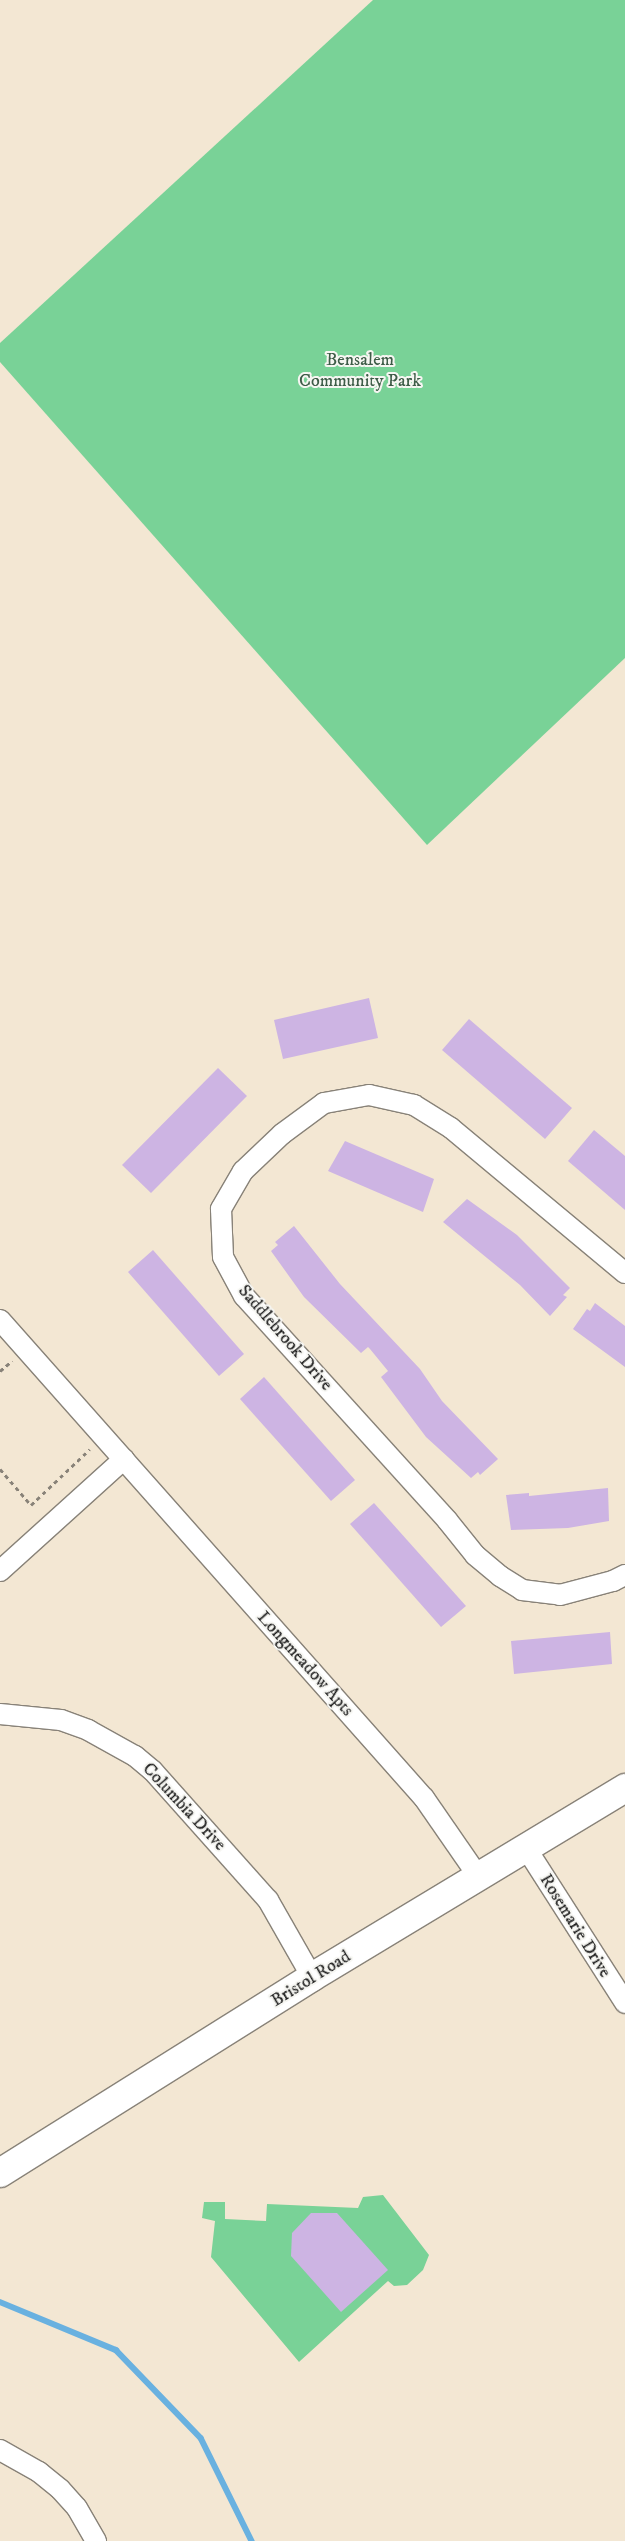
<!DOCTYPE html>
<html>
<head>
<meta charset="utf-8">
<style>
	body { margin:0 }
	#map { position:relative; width:625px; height:2541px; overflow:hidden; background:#f3e7d3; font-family:"IM FELL DW Pica",serif }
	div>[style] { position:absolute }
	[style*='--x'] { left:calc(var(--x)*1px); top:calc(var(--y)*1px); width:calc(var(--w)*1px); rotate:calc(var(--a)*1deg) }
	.green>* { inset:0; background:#79d297 }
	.stream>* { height:5.5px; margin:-2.75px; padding:0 2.75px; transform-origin:2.75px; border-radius:2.75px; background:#69b1e0 }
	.building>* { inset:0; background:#cdb4e3 }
	.path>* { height:3px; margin-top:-1.5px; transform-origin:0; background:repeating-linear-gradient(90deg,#888278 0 4px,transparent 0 8px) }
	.roads { filter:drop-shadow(1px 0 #888278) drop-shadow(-1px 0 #888278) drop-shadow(0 1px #888278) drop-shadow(0 -1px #888278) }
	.street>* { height:20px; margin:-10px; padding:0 10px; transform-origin:10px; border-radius:10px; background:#fff }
	.secondary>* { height:28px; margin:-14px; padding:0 14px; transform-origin:14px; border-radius:14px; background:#fff }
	span { translate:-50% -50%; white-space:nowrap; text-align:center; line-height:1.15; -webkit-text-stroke:4px #f6f6f2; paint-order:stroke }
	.park-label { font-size:18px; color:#3d5c47 }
	.street-label { font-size:18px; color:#1c1c1c }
</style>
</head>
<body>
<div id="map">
	<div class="green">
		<i style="clip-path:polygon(373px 0,625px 0,625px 658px,427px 845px,0 362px,0 343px)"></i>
		<i style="clip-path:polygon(383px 2195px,429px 2255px,423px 2270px,407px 2285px,394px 2286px,388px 2281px,299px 2362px,211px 2257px,215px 2221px,202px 2218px,204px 2202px,225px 2202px,225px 2219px,266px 2221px,267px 2204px,358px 2208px,363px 2197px)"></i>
	</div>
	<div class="stream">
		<i style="--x:0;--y:2302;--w:126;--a:22.5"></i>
		<i style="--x:116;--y:2350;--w:122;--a:46"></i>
		<i style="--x:201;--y:2438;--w:115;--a:63.7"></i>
	</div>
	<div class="building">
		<i style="clip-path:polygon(369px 998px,378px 1038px,283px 1059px,274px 1020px)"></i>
		<i style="clip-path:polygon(469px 1019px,572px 1108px,545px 1139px,442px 1050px)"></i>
		<i style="clip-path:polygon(218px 1068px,247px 1096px,151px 1193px,122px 1165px)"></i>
		<i style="clip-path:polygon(594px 1130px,625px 1156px,625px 1210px,568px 1161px)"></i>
		<i style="clip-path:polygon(345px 1141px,434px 1179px,423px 1212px,328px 1171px)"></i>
		<i style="clip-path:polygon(467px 1199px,517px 1235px,570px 1288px,563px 1295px,567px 1297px,550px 1316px,520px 1285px,443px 1222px)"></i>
		<i style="clip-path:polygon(294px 1226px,340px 1284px,420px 1369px,442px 1401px,498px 1459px,480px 1475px,478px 1472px,471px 1478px,426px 1437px,381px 1377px,388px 1371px,370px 1349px,368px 1347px,361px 1353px,304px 1297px,271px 1251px,278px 1245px,275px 1242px)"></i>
		<i style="clip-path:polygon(153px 1250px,244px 1354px,219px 1376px,128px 1272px)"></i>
		<i style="clip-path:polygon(595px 1303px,625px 1326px,625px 1367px,573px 1329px,587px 1309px,590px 1311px)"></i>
		<i style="clip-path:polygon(264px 1377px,355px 1480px,331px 1501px,240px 1399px)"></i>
		<i style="clip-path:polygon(608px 1488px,609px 1521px,568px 1528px,511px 1530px,506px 1495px,529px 1493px,529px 1496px)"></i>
		<i style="clip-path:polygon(374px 1503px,466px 1606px,441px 1627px,350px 1524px)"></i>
		<i style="clip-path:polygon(610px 1632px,612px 1664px,514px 1674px,511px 1641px)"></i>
		<i style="clip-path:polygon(311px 2213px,337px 2213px,388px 2270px,341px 2312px,291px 2256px,292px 2233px)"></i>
	</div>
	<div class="path">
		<i style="--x:0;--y:1371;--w:16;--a:-40"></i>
		<i style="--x:0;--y:1469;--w:48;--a:49.3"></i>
		<i style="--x:31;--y:1505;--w:81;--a:-43.5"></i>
	</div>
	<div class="roads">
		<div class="street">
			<i style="--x:625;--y:1273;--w:226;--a:-140.2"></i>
			<i style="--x:451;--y:1128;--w:44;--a:-148.1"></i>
			<i style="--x:414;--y:1105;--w:46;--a:-167.5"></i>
			<i style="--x:369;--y:1095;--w:46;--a:169.9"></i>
			<i style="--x:324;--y:1103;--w:52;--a:143.6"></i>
			<i style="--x:282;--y:1134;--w:54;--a:136.5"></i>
			<i style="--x:243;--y:1171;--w:44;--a:120.1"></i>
			<i style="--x:221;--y:1209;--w:48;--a:87.6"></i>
			<i style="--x:223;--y:1257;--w:44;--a:61.7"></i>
			<i style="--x:244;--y:1296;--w:302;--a:47.8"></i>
			<i style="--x:447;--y:1520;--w:45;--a:51.3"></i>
			<i style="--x:475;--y:1555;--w:33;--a:40"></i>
			<i style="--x:500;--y:1576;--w:26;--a:32"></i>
			<i style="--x:522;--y:1590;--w:38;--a:7"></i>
			<i style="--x:560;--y:1595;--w:55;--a:-14.8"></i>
			<i style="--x:613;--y:1581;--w:13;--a:-27"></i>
			<i style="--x:0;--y:1320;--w:639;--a:48.43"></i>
			<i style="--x:424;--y:1798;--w:95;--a:55.3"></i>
			<i style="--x:0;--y:1571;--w:167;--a:-42.1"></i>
			<i style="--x:0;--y:1714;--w:61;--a:5.6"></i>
			<i style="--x:61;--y:1720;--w:29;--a:20"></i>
			<i style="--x:88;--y:1730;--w:54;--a:29"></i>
			<i style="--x:135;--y:1756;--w:23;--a:40"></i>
			<i style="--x:153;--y:1771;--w:173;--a:48.3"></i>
			<i style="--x:268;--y:1900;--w:89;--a:60.3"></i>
			<i style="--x:526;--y:1848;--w:184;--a:57.4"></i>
			<i style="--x:0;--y:2450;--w:45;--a:29.4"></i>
			<i style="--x:39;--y:2472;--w:27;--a:39"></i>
			<i style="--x:60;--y:2489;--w:25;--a:48"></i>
			<i style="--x:77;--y:2508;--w:38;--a:60"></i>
		</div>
		<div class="secondary">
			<i style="--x:0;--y:2173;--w:368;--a:-32.1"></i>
			<i style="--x:312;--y:1977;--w:366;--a:-31.1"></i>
		</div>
	</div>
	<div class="park-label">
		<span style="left:360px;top:371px">Bensalem<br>Community Park</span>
	</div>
	<div class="street-label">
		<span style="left:285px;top:1338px;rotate:49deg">Saddlebrook Drive</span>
		<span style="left:305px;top:1664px;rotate:48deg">Longmeadow Apts</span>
		<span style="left:184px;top:1807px;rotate:47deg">Columbia Drive</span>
		<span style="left:575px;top:1926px;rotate:58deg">Rosemarie Drive</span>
		<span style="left:311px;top:1979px;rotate:-32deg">Bristol Road</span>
	</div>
</div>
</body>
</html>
